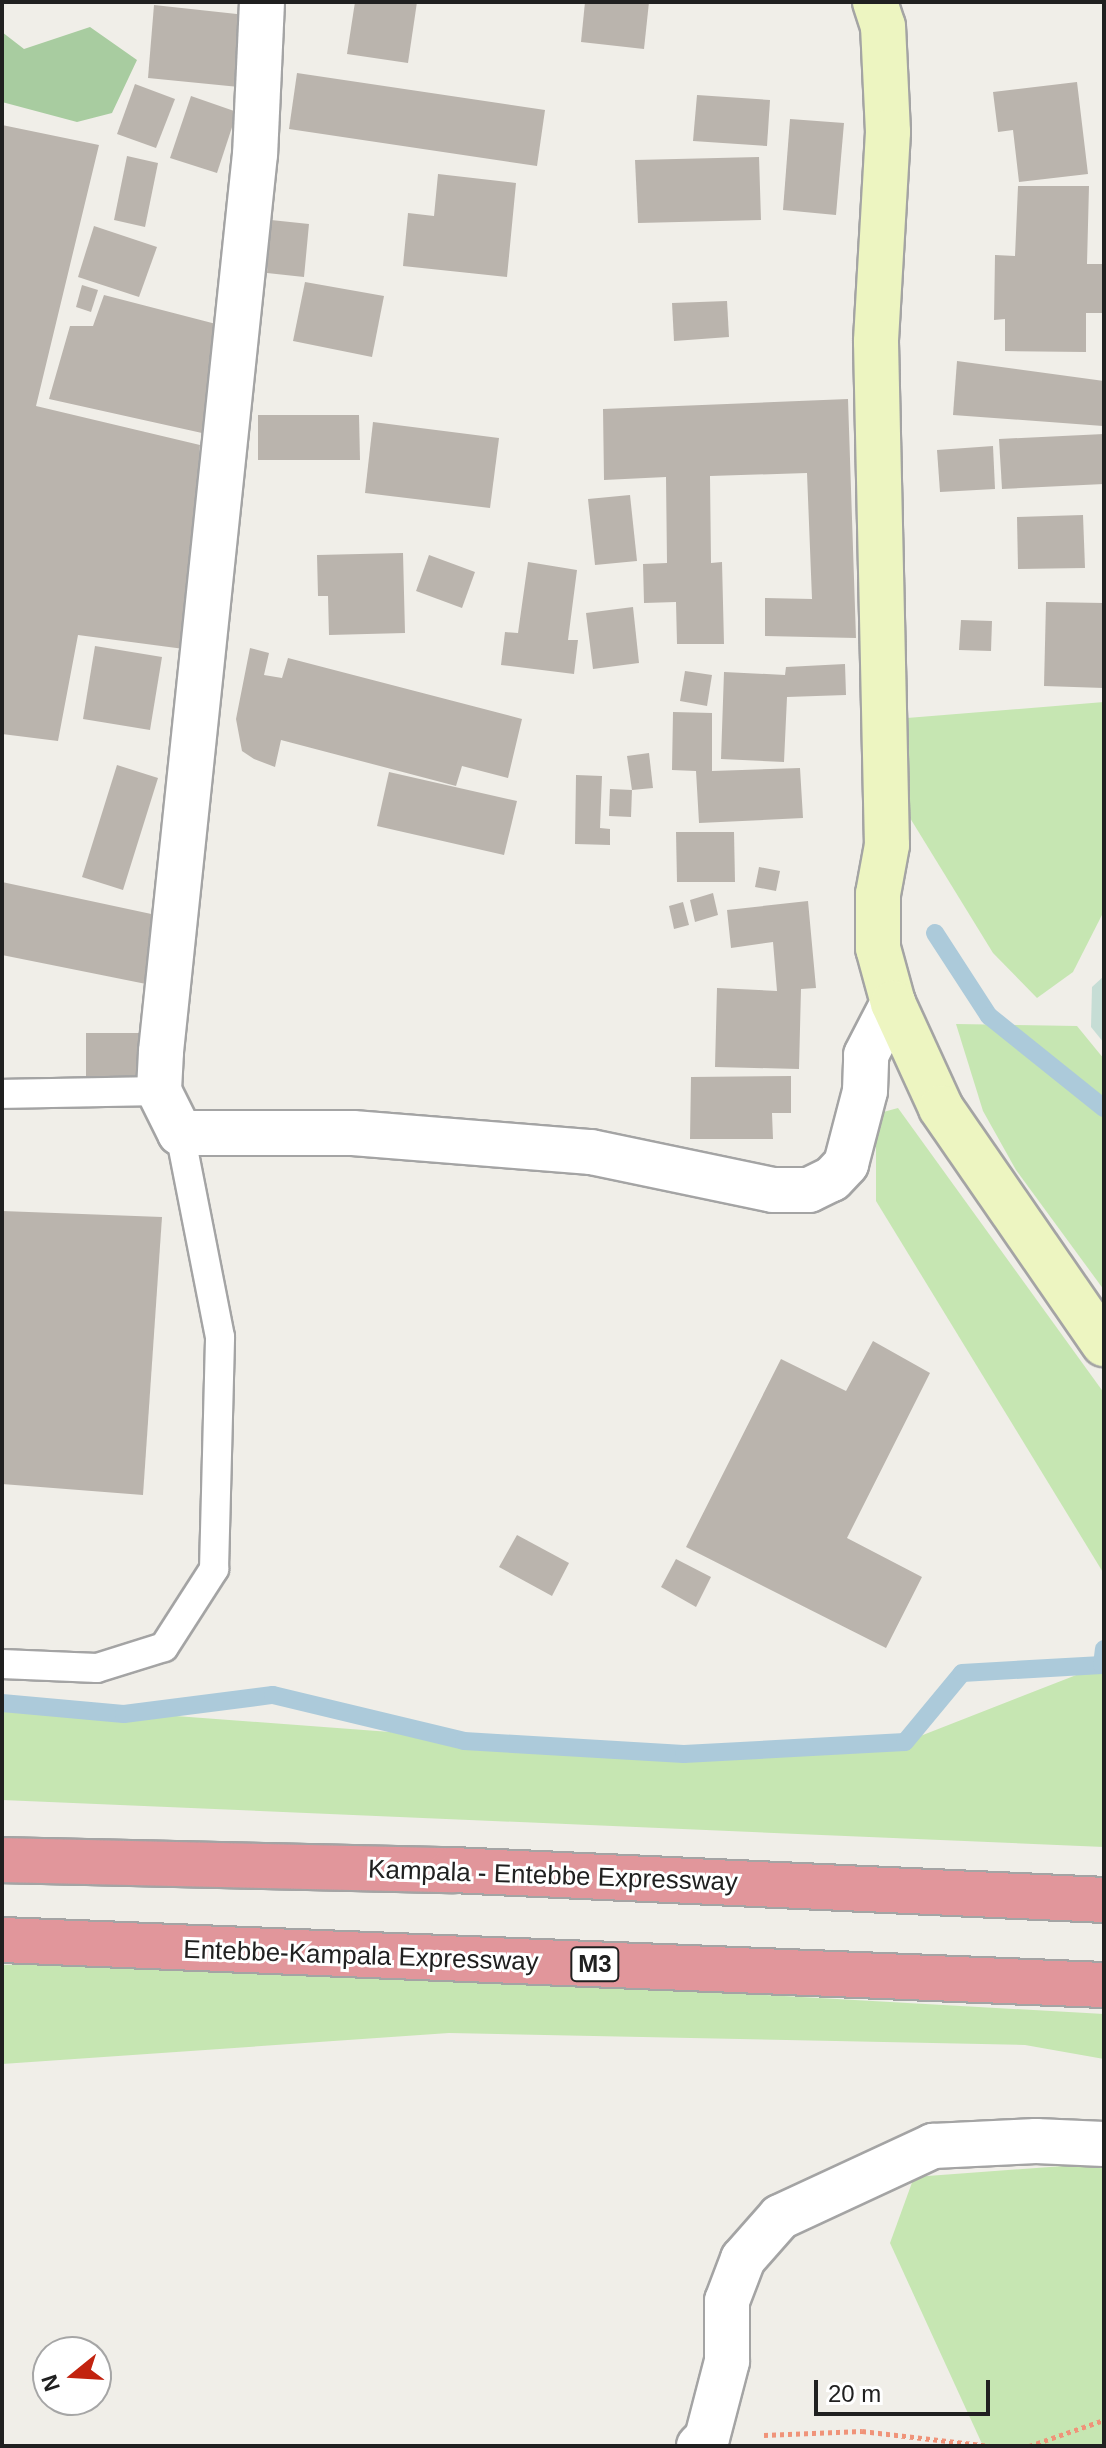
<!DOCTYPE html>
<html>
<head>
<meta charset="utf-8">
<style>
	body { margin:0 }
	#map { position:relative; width:1106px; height:2448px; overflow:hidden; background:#f0eee8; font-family:Arial,sans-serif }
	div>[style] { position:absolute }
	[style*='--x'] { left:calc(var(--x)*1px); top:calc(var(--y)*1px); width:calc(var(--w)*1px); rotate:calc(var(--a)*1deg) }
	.grass>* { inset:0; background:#c6e6b2 }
	.forest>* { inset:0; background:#a8cca0 }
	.wetland>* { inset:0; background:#c6ddd5 }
	.stream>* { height:18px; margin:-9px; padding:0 9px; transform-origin:9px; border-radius:9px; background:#accada }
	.building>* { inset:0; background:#bab4ad }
	.path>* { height:5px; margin-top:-2.5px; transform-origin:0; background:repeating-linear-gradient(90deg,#f09379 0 4px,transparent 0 8px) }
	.roads { filter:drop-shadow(2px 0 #a4a4a4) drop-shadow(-2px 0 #a4a4a4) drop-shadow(0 2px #a4a4a4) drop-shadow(0 -2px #a4a4a4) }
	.lane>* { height:28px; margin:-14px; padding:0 14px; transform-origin:14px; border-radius:14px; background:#fff }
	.street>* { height:44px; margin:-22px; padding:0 22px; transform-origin:22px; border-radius:22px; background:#fff }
	.secondary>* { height:44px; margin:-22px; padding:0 22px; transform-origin:22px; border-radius:22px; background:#edf5c1 }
	.highway>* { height:44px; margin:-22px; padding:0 22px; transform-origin:22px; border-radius:22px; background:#e1969b }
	span { translate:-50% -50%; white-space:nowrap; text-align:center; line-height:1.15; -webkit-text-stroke:6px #fff; paint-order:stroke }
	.shield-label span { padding:2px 6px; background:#fff; border:2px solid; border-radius:6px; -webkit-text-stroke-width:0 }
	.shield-label { font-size:24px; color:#202020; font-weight:700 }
	.street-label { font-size:26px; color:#202020 }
	.frame { position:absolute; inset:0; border:4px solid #202020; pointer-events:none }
	.north { position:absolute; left:32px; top:2336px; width:80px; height:80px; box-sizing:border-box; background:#fff; border:2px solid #a6a6a6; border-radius:50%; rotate:252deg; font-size:22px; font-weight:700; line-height:32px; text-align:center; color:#202020 }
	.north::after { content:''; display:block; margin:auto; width:28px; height:36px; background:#c2230f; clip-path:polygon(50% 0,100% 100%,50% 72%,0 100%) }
	.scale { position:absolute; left:814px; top:2380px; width:176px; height:36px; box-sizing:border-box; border:4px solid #202020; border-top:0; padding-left:10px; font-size:24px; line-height:28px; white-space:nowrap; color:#202020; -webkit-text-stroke:6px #fff; paint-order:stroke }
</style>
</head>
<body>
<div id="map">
	<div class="grass">
		<i style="clip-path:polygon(1104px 702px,1104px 911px,1073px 972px,1037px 998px,993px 953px,910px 818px,907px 718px)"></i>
		<i style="clip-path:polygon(956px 1024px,1077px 1026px,1104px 1059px,1104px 1290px,1016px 1170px,983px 1111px)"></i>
		<i style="clip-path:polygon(898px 1108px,1104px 1393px,1104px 1574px,876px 1201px,876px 1114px)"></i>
		<i style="clip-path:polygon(1104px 1649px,1104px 1847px,2px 1800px,2px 1703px,684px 1754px,905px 1742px,1102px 1665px)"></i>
		<i style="clip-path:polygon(36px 1964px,379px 1973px,1104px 2014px,1104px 2059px,1025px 2045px,449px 2033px,2px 2064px,2px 1965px)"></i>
		<i style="clip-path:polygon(1104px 2163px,1104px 2446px,983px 2446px,890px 2243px,914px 2177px)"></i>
	</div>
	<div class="forest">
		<i style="clip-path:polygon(90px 27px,137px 60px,112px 113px,77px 122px,2px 102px,2px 32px,24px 49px)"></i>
	</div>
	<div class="wetland">
		<i style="clip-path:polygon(1104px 976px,1104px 1043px,1091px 1027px,1092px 987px)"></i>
	</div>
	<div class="stream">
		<i style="--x:935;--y:933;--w:99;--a:57"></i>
		<i style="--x:989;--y:1016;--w:147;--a:38.7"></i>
		<i style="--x:2;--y:1703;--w:122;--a:5.2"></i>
		<i style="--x:124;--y:1714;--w:150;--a:-7.3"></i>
		<i style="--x:273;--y:1695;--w:196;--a:13.5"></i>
		<i style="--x:464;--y:1741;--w:220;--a:3.4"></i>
		<i style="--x:684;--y:1754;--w:221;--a:-3.1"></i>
		<i style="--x:905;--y:1742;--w:89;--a:-50.4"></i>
		<i style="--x:962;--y:1673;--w:140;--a:-3.3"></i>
		<i style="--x:1102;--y:1665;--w:16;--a:-83"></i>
	</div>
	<div class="building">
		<i style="clip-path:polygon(355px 2px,417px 2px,408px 63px,347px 54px)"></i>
		<i style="clip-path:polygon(585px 2px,649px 2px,644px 49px,581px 42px)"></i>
		<i style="clip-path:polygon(154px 5px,246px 15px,239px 87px,148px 78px)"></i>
		<i style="clip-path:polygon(297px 73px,545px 110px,537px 166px,289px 129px)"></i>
		<i style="clip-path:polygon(1077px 82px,1088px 174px,1019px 182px,1013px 130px,998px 132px,993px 92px)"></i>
		<i style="clip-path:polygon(135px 84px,175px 99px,156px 148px,117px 134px)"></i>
		<i style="clip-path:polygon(697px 95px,770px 100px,767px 146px,693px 141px)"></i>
		<i style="clip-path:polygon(191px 96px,237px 112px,217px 173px,170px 158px)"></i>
		<i style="clip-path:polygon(790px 119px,844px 123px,836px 215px,783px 210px)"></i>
		<i style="clip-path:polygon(2px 125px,99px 145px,36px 406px,200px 445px,184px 649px,78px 635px,58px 741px,2px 734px)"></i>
		<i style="clip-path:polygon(127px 156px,158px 163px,145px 227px,114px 220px)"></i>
		<i style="clip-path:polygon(759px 157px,761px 220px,638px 223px,635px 160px)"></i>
		<i style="clip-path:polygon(438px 174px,516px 183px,507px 277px,403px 266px,408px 213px,434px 216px)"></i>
		<i style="clip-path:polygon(1018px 186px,1089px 186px,1087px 264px,1104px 264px,1104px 313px,1086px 313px,1086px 352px,1005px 351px,1005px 319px,994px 320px,995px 255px,1015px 256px)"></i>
		<i style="clip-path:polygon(271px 220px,309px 224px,304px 277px,267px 273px)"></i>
		<i style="clip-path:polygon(94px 226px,157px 247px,139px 297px,78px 277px)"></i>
		<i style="clip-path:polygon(305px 282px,384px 296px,372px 357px,293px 341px)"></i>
		<i style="clip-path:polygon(82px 285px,98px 290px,91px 312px,76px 307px)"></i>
		<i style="clip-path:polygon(104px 295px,216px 324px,202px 433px,49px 399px,70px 326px,93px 326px)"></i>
		<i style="clip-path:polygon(727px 301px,729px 337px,674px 341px,672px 303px)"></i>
		<i style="clip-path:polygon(957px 361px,1104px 381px,1103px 426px,953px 415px)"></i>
		<i style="clip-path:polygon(848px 399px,856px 638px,765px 636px,765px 598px,812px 599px,807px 473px,710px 476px,711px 563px,722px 562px,724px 644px,677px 644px,676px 602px,644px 603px,643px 564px,667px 563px,666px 477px,604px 480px,603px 409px)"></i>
		<i style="clip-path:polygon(258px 415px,359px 415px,360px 460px,258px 460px)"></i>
		<i style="clip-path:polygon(373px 422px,499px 438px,490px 508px,365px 493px)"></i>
		<i style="clip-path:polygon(1104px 434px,1104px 484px,1002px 489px,999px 439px)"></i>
		<i style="clip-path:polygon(993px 446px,995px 489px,940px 492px,937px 450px)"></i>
		<i style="clip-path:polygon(630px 495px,637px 561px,595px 565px,588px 499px)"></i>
		<i style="clip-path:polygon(1083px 515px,1085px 568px,1018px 569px,1017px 517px)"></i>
		<i style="clip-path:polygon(403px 553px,405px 633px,329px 635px,328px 596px,318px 596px,317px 555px)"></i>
		<i style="clip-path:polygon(429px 555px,475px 572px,462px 608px,416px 591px)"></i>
		<i style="clip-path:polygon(528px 562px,577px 570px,568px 640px,578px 640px,574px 674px,501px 665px,505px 632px,518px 633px)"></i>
		<i style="clip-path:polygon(1046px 602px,1104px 603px,1104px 688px,1044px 686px)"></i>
		<i style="clip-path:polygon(633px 607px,639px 663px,593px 669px,586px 613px)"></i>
		<i style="clip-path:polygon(961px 620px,992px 621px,991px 651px,959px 650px)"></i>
		<i style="clip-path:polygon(95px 646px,162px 657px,150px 730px,83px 719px)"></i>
		<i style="clip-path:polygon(250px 648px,269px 653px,264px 675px,282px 678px,288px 658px,522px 719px,508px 778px,462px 766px,456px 786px,281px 740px,275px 767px,254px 759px,242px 751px,236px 719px)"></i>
		<i style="clip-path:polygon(845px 664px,846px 695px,787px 697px,784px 762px,721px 759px,724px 672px,785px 675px,786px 667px)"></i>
		<i style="clip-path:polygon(685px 671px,712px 675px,707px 706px,680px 701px)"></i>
		<i style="clip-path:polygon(673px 712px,712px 713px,712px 771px,800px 768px,803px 818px,699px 823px,696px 771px,672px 770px)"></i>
		<i style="clip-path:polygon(649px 753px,653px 788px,632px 790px,627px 756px)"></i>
		<i style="clip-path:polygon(117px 765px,158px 778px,123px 890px,82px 877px)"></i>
		<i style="clip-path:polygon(389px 772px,517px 801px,504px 855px,377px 826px)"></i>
		<i style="clip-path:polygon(576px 775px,602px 776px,600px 828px,610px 829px,610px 845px,575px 844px)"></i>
		<i style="clip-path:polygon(610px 789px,632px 790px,631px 817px,609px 816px)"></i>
		<i style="clip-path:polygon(676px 832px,734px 832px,735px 882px,677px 882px)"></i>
		<i style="clip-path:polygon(759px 867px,780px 871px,776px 891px,755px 887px)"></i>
		<i style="clip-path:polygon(2px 882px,170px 918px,156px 986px,2px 955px)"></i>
		<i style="clip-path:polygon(713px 893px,718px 915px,695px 922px,690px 900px)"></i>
		<i style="clip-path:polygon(808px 901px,816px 988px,801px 989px,799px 1069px,715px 1067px,717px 988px,777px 991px,773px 942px,731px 948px,727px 910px)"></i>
		<i style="clip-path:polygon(683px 902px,689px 925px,674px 929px,669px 906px)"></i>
		<i style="clip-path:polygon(86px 1033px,145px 1033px,145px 1085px,86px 1085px)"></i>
		<i style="clip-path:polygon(791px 1076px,791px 1113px,772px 1113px,773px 1139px,690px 1139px,691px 1077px)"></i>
		<i style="clip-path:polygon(2px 1211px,162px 1217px,143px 1495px,2px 1484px)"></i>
		<i style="clip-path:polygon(873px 1341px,930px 1373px,847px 1538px,922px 1577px,886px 1648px,686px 1547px,781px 1359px,846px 1391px)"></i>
		<i style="clip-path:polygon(517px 1535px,569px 1563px,552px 1596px,499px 1567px)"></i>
		<i style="clip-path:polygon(676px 1559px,711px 1577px,696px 1607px,661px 1587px)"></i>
	</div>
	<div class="path">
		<i style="--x:764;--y:2435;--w:98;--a:-2.3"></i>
		<i style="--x:862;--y:2431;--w:129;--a:6.7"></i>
		<i style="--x:1029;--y:2446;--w:79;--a:-19.1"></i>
	</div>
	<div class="roads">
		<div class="lane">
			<i style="--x:2;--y:1094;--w:157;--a:-1.1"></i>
			<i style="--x:2;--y:1664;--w:95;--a:2.4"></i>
			<i style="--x:97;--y:1668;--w:70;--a:-17.4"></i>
			<i style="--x:164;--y:1647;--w:93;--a:-57.3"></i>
			<i style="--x:214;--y:1569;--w:232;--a:-88.5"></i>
			<i style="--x:220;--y:1337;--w:208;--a:-101.1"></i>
		</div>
		<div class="street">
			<i style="--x:262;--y:2;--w:152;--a:92.6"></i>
			<i style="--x:255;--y:154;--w:903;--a:95.98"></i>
			<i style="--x:161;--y:1052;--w:39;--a:93"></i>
			<i style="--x:159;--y:1091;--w:47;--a:63.4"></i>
			<i style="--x:180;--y:1133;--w:173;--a:0"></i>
			<i style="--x:353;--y:1133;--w:239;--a:4.6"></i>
			<i style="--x:591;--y:1152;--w:186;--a:11.8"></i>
			<i style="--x:773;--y:1190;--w:36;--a:0"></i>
			<i style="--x:809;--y:1190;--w:25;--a:-26"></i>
			<i style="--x:832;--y:1179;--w:21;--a:-47"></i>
			<i style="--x:846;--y:1164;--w:75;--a:-75.4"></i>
			<i style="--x:865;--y:1091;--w:36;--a:-88"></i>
			<i style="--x:866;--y:1055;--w:59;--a:-62.6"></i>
			<i style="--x:699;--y:2446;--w:11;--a:-45"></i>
			<i style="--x:707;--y:2438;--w:80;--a:-75.4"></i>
			<i style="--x:727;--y:2361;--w:60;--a:-90"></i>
			<i style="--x:727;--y:2301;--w:45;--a:-69.1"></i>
			<i style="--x:743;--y:2259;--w:56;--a:-48.6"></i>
			<i style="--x:780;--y:2217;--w:169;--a:-24.9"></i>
			<i style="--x:933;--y:2146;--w:103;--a:-2.8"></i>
			<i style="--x:1036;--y:2141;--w:68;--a:2.5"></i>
		</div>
		<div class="secondary">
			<i style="--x:875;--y:2;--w:25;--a:72"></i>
			<i style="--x:883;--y:26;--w:106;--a:87.3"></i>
			<i style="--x:888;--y:132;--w:210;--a:93.3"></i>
			<i style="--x:876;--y:342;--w:503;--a:88.75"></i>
			<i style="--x:887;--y:845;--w:50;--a:100.4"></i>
			<i style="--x:878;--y:894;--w:54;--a:90"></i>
			<i style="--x:878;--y:948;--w:57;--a:74.7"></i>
			<i style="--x:893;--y:1003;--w:115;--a:65.4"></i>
			<i style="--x:941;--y:1108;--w:287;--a:55.4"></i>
		</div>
		<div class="highway">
			<i style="--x:2;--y:1860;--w:450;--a:1.3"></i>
			<i style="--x:452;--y:1870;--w:653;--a:2.63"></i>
			<i style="--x:2;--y:1940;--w:1103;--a:2.34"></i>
		</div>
	</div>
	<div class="shield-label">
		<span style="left:595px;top:1964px">M3</span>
	</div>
	<div class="street-label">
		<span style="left:553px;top:1876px;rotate:2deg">Kampala - Entebbe Expressway</span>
		<span style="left:361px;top:1956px;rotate:2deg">Entebbe-Kampala Expressway</span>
	</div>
	<div class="frame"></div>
	<div class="north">N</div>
	<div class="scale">20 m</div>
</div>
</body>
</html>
